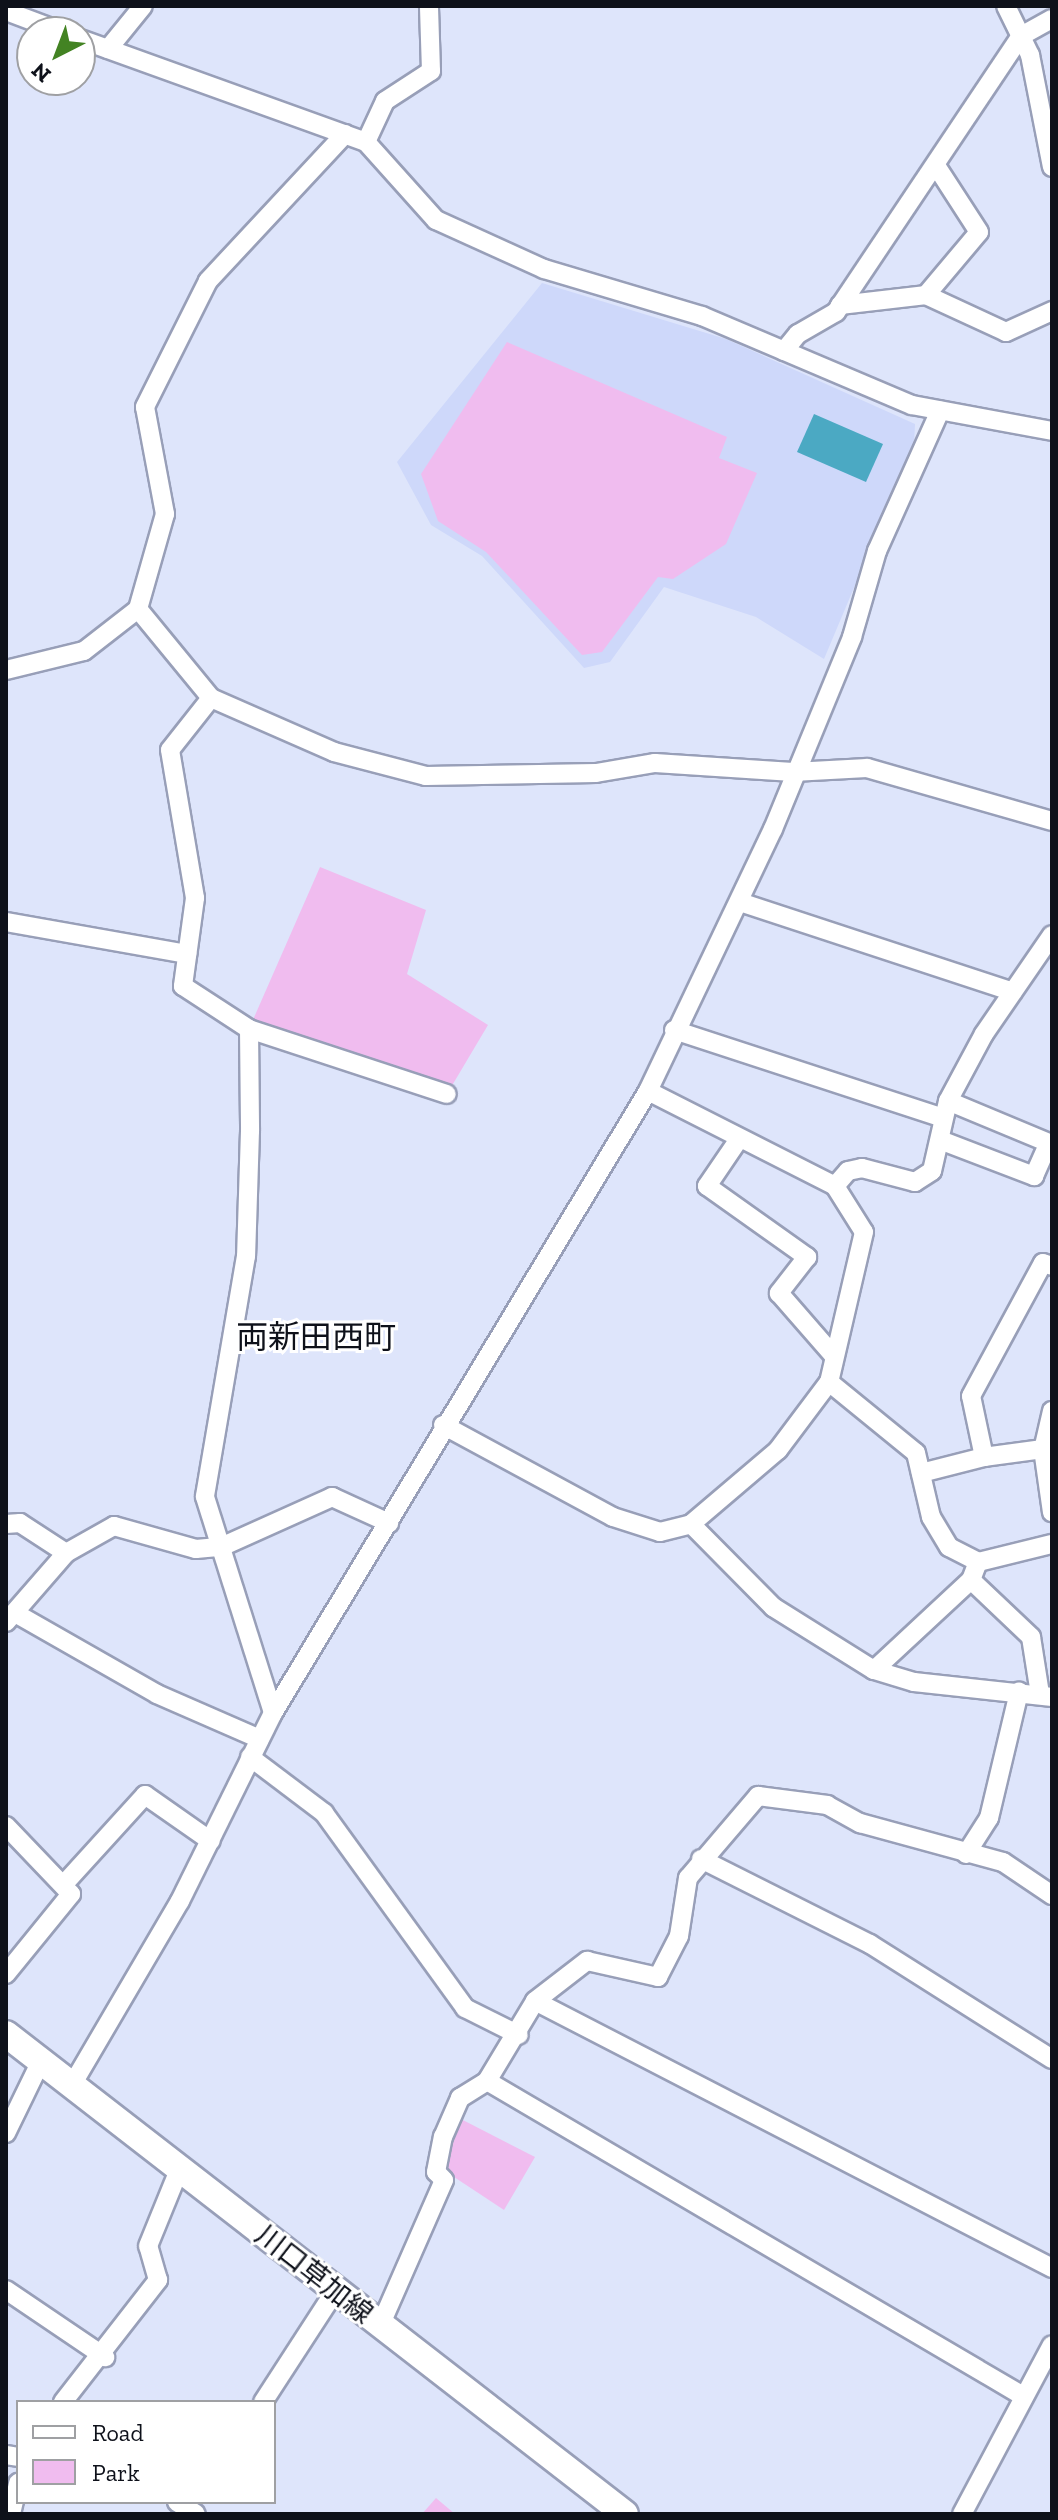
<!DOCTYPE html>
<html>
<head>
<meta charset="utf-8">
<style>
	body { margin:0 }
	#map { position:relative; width:1058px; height:2520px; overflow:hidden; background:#dee5fb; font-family:"Zilla Slab","Noto Sans JP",serif }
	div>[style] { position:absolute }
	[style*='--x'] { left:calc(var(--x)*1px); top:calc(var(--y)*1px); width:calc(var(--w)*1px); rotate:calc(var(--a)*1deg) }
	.built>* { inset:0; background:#ced8fa }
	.green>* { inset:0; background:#f0bcef }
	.water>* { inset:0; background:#4ba9c3 }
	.roads { filter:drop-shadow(2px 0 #989fb8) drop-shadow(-2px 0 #989fb8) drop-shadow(0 2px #989fb8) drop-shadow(0 -2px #989fb8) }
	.street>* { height:18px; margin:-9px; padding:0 9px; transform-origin:9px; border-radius:9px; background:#fff }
	.secondary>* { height:26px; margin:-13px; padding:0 13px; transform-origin:13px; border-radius:13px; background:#fff }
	span { translate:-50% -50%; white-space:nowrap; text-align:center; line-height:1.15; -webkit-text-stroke:6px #fff; paint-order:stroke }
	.street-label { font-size:28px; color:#0e111a }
	.quarter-label { font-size:32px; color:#0e111a }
	.frame { position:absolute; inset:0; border:8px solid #0e111a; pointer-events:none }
	.legend { position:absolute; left:16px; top:2400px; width:260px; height:104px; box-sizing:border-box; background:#fff; border:2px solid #9fa0a3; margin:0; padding:10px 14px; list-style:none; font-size:24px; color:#0e111a }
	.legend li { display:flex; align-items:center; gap:16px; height:40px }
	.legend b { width:40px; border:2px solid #9fa0a3 }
	.north { position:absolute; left:16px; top:16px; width:80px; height:80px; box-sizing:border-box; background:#fff; border:2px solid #9fa0a3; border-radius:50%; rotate:222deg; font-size:22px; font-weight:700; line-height:32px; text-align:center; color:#0e111a }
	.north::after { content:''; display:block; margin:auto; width:28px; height:36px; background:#438323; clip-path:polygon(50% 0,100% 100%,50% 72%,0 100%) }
</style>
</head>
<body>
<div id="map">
	<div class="built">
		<i style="clip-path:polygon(542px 283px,726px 339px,915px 424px,914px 445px,824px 659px,756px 617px,664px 587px,610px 662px,584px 668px,482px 556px,431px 525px,397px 462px)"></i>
	</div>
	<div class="green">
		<i style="clip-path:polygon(507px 342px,727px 437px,719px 458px,757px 473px,726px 544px,673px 579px,658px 577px,602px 652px,582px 655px,486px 552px,438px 521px,421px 474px)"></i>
		<i style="clip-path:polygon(320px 867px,426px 910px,407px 974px,488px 1025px,447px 1094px,249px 1029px)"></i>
		<i style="clip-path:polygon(457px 2117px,535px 2157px,504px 2210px,445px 2171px)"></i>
		<i style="clip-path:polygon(436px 2498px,455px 2514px,422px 2514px)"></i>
	</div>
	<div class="water">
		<i style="clip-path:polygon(814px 414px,883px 444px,866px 482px,797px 452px)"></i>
	</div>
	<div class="roads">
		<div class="street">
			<i style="--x:1006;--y:6;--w:55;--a:63.9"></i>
			<i style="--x:1030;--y:55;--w:114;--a:78.9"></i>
			<i style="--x:6;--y:11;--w:60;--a:20.6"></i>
			<i style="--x:80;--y:39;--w:304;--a:19.8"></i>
			<i style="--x:366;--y:142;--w:105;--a:48.1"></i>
			<i style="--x:436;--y:220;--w:119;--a:24.4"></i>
			<i style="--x:544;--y:269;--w:165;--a:16.6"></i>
			<i style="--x:702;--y:316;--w:228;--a:23"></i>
			<i style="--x:912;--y:405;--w:142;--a:10.5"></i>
			<i style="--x:108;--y:49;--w:55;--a:-50.9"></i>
			<i style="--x:345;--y:134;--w:201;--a:133"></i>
			<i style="--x:208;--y:281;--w:141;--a:116.6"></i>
			<i style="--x:145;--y:407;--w:109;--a:79.4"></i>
			<i style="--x:165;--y:514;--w:99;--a:105.9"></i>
			<i style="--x:138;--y:609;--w:115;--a:50.6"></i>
			<i style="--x:211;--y:698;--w:134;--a:23.7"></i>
			<i style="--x:334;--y:752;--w:95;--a:14.6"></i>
			<i style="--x:426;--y:776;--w:170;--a:-1"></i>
			<i style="--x:596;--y:773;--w:60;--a:-9.6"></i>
			<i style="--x:655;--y:763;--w:138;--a:3.7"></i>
			<i style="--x:793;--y:772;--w:74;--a:-3.1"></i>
			<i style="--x:867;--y:768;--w:192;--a:16"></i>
			<i style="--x:366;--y:142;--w:45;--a:-65.1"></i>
			<i style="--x:385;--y:101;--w:55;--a:-33.1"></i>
			<i style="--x:431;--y:71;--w:65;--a:-91.8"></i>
			<i style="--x:926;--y:295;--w:82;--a:-49.9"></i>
			<i style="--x:979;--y:232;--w:77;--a:-122.9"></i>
			<i style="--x:840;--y:305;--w:87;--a:-6.6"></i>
			<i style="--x:926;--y:295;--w:88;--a:24.8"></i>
			<i style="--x:1006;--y:332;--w:51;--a:-24.5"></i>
			<i style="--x:784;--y:351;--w:22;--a:-51"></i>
			<i style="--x:798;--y:334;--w:44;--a:-30.1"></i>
			<i style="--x:836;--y:312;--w:332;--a:-56.2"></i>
			<i style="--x:1021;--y:36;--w:35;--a:-29"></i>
			<i style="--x:6;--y:670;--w:80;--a:-13.7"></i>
			<i style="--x:84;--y:651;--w:68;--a:-37.9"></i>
			<i style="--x:211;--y:698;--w:66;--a:128.3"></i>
			<i style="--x:170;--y:750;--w:150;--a:80.4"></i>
			<i style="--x:195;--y:898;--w:89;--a:97.8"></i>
			<i style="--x:183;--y:986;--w:79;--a:33.1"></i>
			<i style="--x:249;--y:1029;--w:102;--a:89.4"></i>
			<i style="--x:250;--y:1131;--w:125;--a:91.8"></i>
			<i style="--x:246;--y:1256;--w:244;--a:99.7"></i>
			<i style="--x:205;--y:1497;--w:226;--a:72.5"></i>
			<i style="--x:740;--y:902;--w:287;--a:18.2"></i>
			<i style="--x:6;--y:922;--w:184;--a:10"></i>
			<i style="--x:249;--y:1029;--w:208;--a:18.2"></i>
			<i style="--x:674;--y:1030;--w:283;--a:18.1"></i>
			<i style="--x:648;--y:1091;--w:210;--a:26.9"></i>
			<i style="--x:835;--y:1186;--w:20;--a:-49"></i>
			<i style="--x:848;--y:1171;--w:14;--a:-12"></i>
			<i style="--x:862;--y:1168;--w:55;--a:14.8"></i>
			<i style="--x:915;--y:1182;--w:20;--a:-33"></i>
			<i style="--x:932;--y:1171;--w:72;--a:-77.1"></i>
			<i style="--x:948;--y:1101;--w:76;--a:-61.8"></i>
			<i style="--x:984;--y:1034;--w:120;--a:-55.5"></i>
			<i style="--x:739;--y:1139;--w:57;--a:124.2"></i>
			<i style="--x:707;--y:1186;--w:123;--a:35.4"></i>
			<i style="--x:807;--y:1257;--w:46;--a:127.9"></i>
			<i style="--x:779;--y:1293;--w:82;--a:48.9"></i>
			<i style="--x:940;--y:1140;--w:101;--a:21"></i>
			<i style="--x:1034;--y:1176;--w:36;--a:-66"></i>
			<i style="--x:1049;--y:1143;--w:109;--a:-157.4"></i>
			<i style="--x:835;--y:1186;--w:54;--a:57.8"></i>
			<i style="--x:864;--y:1232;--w:154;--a:103.1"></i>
			<i style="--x:829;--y:1382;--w:85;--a:126.9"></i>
			<i style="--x:778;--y:1450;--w:114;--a:139.6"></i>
			<i style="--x:691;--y:1524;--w:117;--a:45.3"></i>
			<i style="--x:773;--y:1607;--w:119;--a:32"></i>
			<i style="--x:874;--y:1670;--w:42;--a:16.7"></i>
			<i style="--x:914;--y:1682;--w:139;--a:6.2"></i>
			<i style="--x:829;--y:1382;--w:112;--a:39.2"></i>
			<i style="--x:916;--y:1453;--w:66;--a:76.8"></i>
			<i style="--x:931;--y:1517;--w:35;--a:59"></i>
			<i style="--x:949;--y:1547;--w:33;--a:27"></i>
			<i style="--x:978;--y:1562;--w:76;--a:-13.7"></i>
			<i style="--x:1052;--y:1411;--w:39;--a:103"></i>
			<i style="--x:1043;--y:1449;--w:64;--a:81.9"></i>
			<i style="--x:443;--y:1425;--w:193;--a:28.4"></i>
			<i style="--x:613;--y:1517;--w:49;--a:17.7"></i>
			<i style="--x:660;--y:1532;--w:32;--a:-14"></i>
			<i style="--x:1043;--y:1449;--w:60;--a:172.3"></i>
			<i style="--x:984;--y:1457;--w:62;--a:-102"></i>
			<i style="--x:971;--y:1396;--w:151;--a:-61.6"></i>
			<i style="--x:1043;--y:1263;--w:9;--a:18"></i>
			<i style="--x:921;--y:1473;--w:65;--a:-14.3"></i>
			<i style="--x:6;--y:1524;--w:14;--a:-4"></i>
			<i style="--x:20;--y:1523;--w:55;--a:33.1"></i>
			<i style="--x:971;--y:1580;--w:83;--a:43.5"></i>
			<i style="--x:1031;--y:1637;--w:58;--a:81"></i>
			<i style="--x:15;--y:1613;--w:163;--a:29.7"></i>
			<i style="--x:157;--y:1694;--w:112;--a:23.6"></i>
			<i style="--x:6;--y:1622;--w:91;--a:-49"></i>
			<i style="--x:66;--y:1553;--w:55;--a:-29.4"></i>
			<i style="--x:114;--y:1526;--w:85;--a:15.7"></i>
			<i style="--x:196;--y:1549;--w:25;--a:-5"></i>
			<i style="--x:221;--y:1547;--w:122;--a:-24.2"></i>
			<i style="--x:332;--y:1497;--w:63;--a:24.5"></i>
			<i style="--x:874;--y:1670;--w:132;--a:-42.9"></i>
			<i style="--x:971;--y:1580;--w:19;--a:-69"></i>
			<i style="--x:250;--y:1757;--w:93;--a:37.1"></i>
			<i style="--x:324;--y:1813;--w:241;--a:54.1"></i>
			<i style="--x:465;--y:2008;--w:60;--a:26.6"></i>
			<i style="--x:6;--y:1826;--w:94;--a:46.3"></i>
			<i style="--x:71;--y:1894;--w:103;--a:129.1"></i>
			<i style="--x:966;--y:1854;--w:43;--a:-57.4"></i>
			<i style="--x:989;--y:1818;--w:130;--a:-76.6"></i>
			<i style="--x:701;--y:1859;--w:189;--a:26.7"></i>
			<i style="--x:870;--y:1944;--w:215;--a:32.3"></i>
			<i style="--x:65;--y:1883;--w:119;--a:-47.7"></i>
			<i style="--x:145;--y:1795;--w:80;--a:34.9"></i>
			<i style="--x:535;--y:2001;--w:582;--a:27.31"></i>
			<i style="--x:487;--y:2081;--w:622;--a:30.44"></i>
			<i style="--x:72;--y:2085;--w:213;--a:-59.6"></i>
			<i style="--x:180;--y:1901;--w:210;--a:-63.7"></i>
			<i style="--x:273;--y:1713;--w:726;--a:-58.91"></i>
			<i style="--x:648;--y:1091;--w:290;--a:-64.5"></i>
			<i style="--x:773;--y:829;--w:208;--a:-67.6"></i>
			<i style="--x:852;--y:637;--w:90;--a:-73.8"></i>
			<i style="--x:877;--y:551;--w:154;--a:-65.8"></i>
			<i style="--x:6;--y:2133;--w:80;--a:-64.1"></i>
			<i style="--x:6;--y:2290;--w:120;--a:34.1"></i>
			<i style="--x:380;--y:2326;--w:159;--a:-66.3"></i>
			<i style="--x:444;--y:2180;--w:11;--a:-135"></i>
			<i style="--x:436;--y:2172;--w:36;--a:-79"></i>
			<i style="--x:443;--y:2137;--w:43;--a:-66.4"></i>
			<i style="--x:460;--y:2098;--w:32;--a:-32"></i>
			<i style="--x:487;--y:2081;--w:93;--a:-59"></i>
			<i style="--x:535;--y:2001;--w:66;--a:-37.6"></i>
			<i style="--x:587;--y:1961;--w:73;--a:12.7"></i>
			<i style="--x:658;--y:1977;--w:46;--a:-62.9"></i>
			<i style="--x:679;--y:1936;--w:59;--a:-81.2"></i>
			<i style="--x:688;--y:1878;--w:108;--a:-49.5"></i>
			<i style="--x:758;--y:1796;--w:70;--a:7.4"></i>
			<i style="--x:827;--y:1805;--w:38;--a:29"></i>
			<i style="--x:860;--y:1823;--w:148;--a:15.3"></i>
			<i style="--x:1003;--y:1862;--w:59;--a:34"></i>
			<i style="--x:63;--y:2402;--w:155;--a:-52.1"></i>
			<i style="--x:158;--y:2280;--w:35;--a:-106"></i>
			<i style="--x:148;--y:2246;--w:82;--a:-67.8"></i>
			<i style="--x:263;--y:2402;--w:132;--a:-57"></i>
			<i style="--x:6;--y:2455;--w:12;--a:9"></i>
			<i style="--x:177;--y:2502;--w:22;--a:32"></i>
			<i style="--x:11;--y:2514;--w:32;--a:-77"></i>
			<i style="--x:962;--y:2514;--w:191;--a:-62"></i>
		</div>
		<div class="secondary">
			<i style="--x:6;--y:2034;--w:783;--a:37.79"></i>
		</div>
	</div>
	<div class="street-label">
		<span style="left:314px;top:2275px;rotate:38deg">川口草加線</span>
	</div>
	<div class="quarter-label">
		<span style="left:316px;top:1337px">両新田西町</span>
	</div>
	<div class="frame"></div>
	<ul class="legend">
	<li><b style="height:10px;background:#fff"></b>Road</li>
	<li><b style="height:22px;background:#f0bcef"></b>Park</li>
	</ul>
	<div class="north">N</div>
</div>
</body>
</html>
